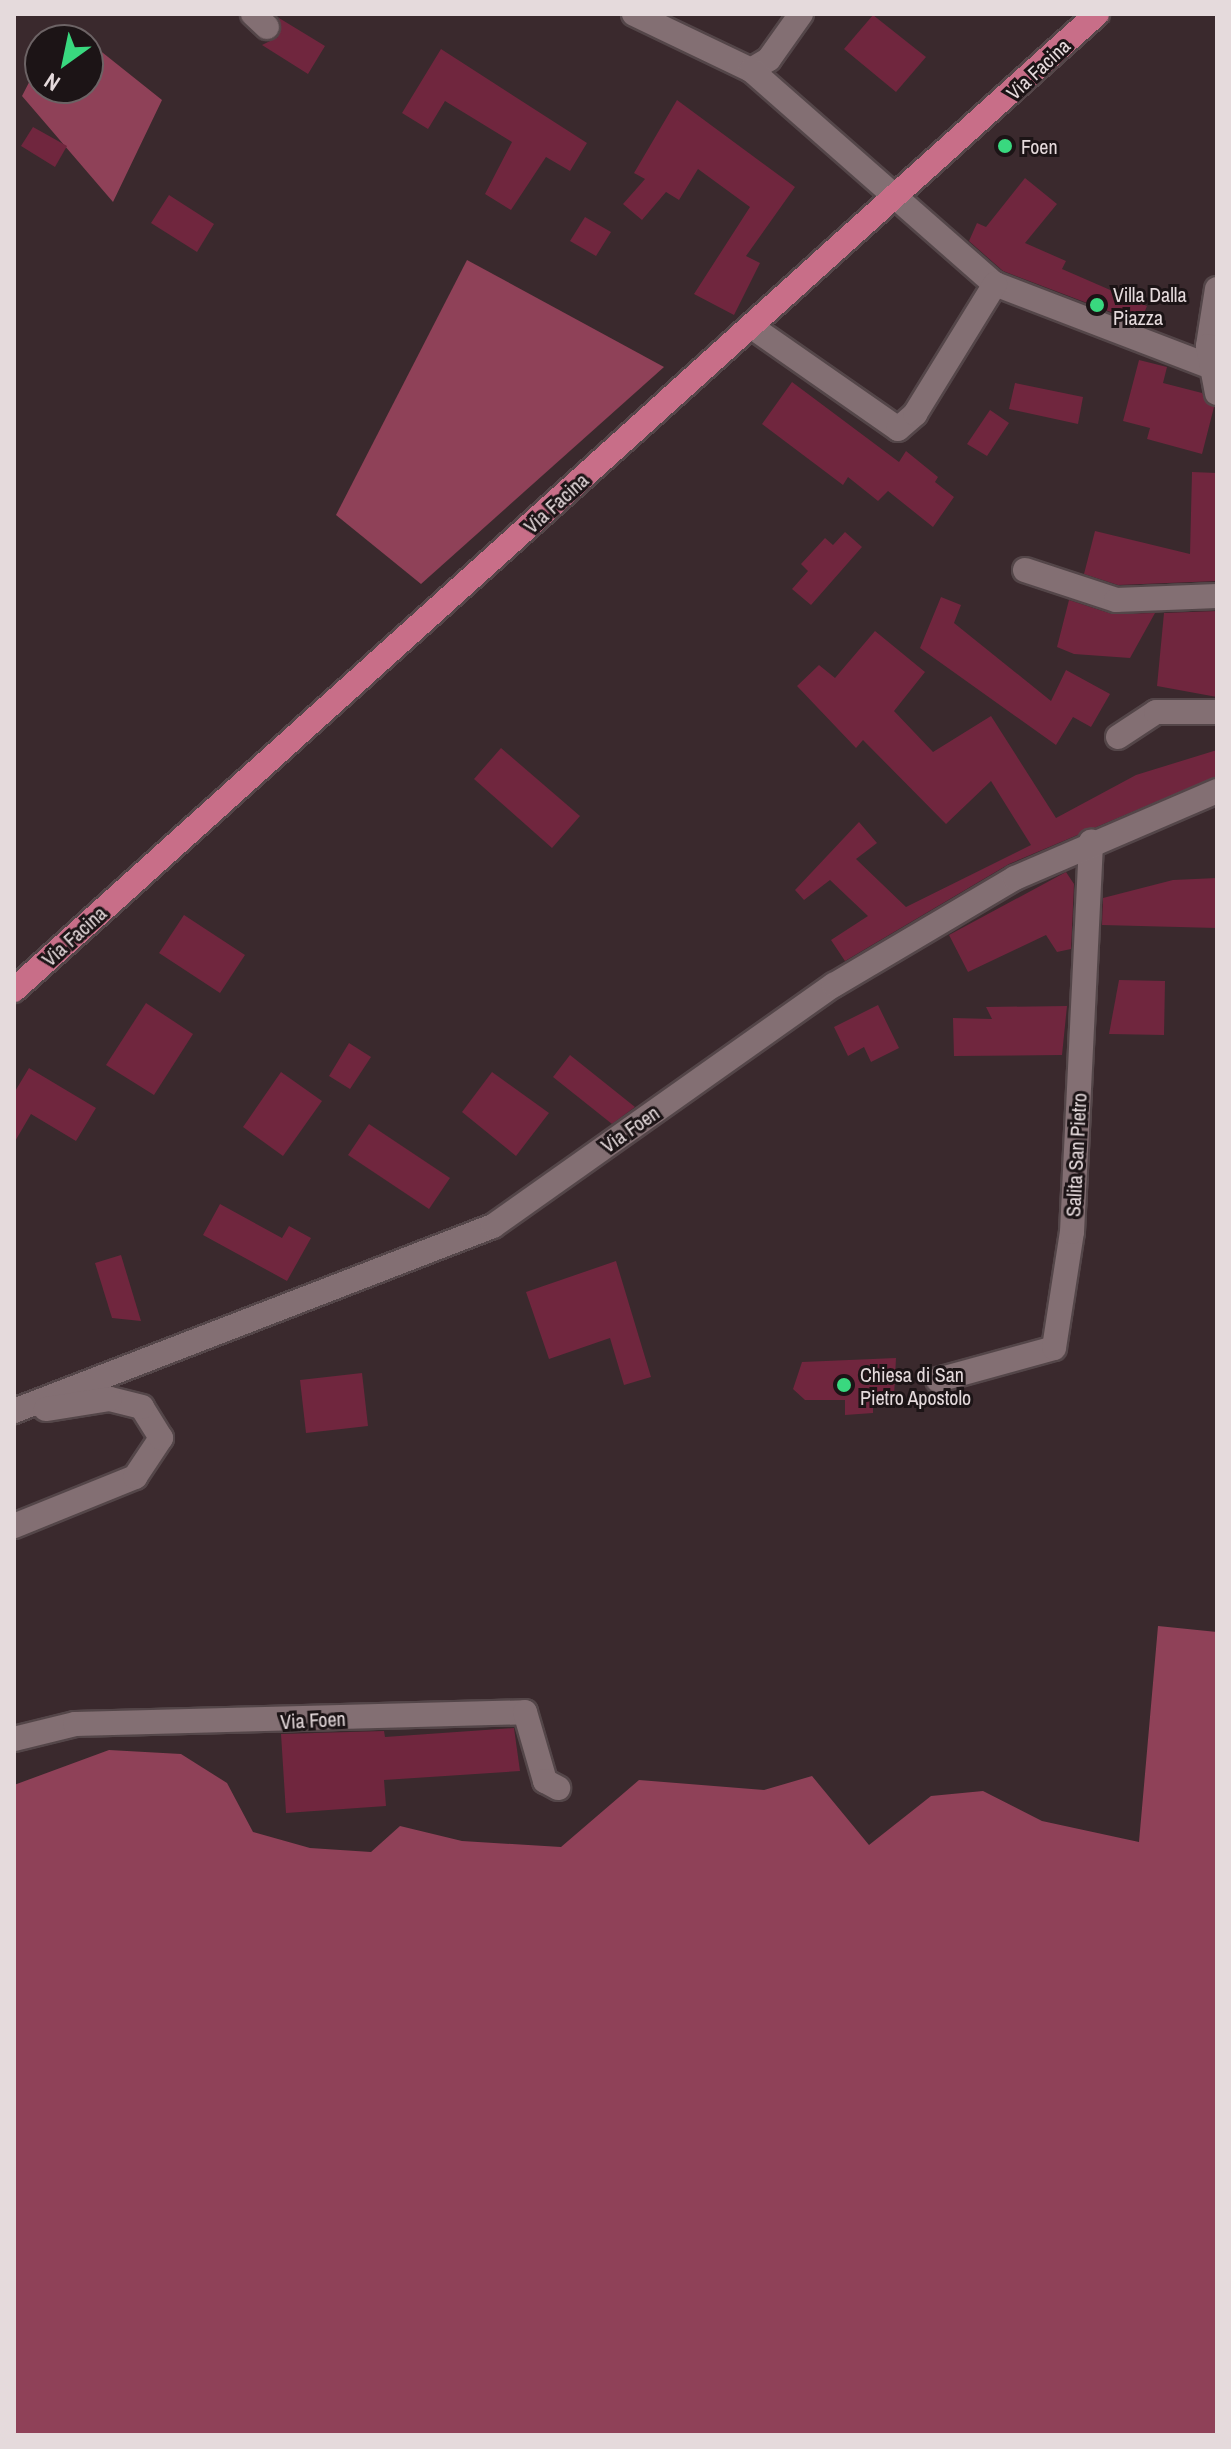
<!DOCTYPE html>
<html>
<head>
<meta charset="utf-8">
<style>
	body { margin:0 }
	#map { position:relative; width:1231px; height:2449px; overflow:hidden; background:#3a292d; font-family:"Archivo Narrow",sans-serif }
	div>[style] { position:absolute }
	[style*='--x'] { left:calc(var(--x)*1px); top:calc(var(--y)*1px); width:calc(var(--w)*1px); rotate:calc(var(--a)*1deg) }
	.forest>* { inset:0; background:#8f4158 }
	.building>* { inset:0; background:#70263e }
	.roads { filter:drop-shadow(2px 0 #544649) drop-shadow(-2px 0 #544649) drop-shadow(0 2px #544649) drop-shadow(0 -2px #544649) }
	.minor>* { height:24px; margin:-12px; padding:0 12px; transform-origin:12px; border-radius:12px; background:#836f73 }
	.major>* { height:24px; margin:-12px; padding:0 12px; transform-origin:12px; border-radius:12px; background:#c86e88 }
	.dots>* { width:22px; height:22px; translate:-50% -50%; box-sizing:border-box; border:4px solid #1c1416; border-radius:50% }
	span { translate:-50% -50%; white-space:nowrap; text-align:center; line-height:1.15; -webkit-text-stroke:6px #1c1416; paint-order:stroke }
	.street-label { font-size:20px; color:#e5dadc }
	.poi-label { font-size:20px; color:#e5dadc }
	.left { translate:0 -50%; text-align:left }
	.frame { position:absolute; inset:0; border:16px solid #e5dadc; pointer-events:none }
	.north { position:absolute; left:24px; top:24px; width:80px; height:80px; box-sizing:border-box; background:#1c1416; border:2px solid #6c6365; border-radius:50%; rotate:213deg; font-size:22px; font-weight:700; line-height:32px; text-align:center; color:#e5dadc }
	.north::after { content:''; display:block; margin:auto; width:28px; height:36px; background:#39d87f; clip-path:polygon(50% 0,100% 100%,50% 72%,0 100%) }
</style>
</head>
<body>
<div id="map">
	<div class="forest">
		<i style="clip-path:polygon(88px 41px,162px 100px,113px 202px,22px 96px,40px 61px,40px 88px,88px 88px)"></i>
		<i style="clip-path:polygon(467px 260px,664px 367px,421px 584px,336px 515px)"></i>
		<i style="clip-path:polygon(1158px 1626px,1217px 1632px,1217px 2435px,14px 2435px,14px 1785px,109px 1750px,181px 1754px,227px 1783px,253px 1832px,310px 1848px,371px 1852px,400px 1826px,462px 1841px,561px 1847px,639px 1780px,764px 1790px,812px 1776px,869px 1845px,931px 1796px,983px 1791px,1042px 1821px,1139px 1842px)"></i>
	</div>
	<div class="building">
		<i style="clip-path:polygon(873px 15px,926px 57px,896px 92px,844px 49px)"></i>
		<i style="clip-path:polygon(279px 18px,325px 46px,308px 74px,262px 45px,278px 37px)"></i>
		<i style="clip-path:polygon(441px 49px,587px 143px,570px 171px,546px 157px,511px 210px,485px 194px,512px 142px,445px 101px,428px 129px,402px 113px)"></i>
		<i style="clip-path:polygon(677px 100px,795px 187px,746px 256px,760px 263px,734px 315px,694px 294px,750px 207px,698px 169px,679px 200px,666px 192px,642px 220px,623px 204px,645px 179px,634px 173px)"></i>
		<i style="clip-path:polygon(33px 127px,67px 146px,55px 167px,21px 146px)"></i>
		<i style="clip-path:polygon(1025px 178px,1057px 204px,1025px 243px,1066px 261px,1062px 269px,1147px 306px,1140px 323px,1003px 271px,969px 241px,977px 223px,986px 227px)"></i>
		<i style="clip-path:polygon(169px 195px,214px 224px,197px 252px,151px 223px)"></i>
		<i style="clip-path:polygon(585px 217px,611px 232px,596px 256px,570px 241px)"></i>
		<i style="clip-path:polygon(1139px 360px,1167px 367px,1163px 383px,1202px 393px,1214px 407px,1202px 454px,1147px 439px,1150px 428px,1123px 421px)"></i>
		<i style="clip-path:polygon(792px 382px,899px 462px,906px 451px,938px 477px,935px 482px,954px 497px,933px 527px,888px 491px,878px 501px,848px 477px,843px 485px,762px 424px)"></i>
		<i style="clip-path:polygon(1015px 383px,1083px 397px,1078px 424px,1009px 409px)"></i>
		<i style="clip-path:polygon(990px 410px,1009px 423px,987px 456px,967px 444px)"></i>
		<i style="clip-path:polygon(1192px 472px,1217px 473px,1217px 581px,1118px 585px,1084px 574px,1095px 531px,1190px 554px)"></i>
		<i style="clip-path:polygon(845px 532px,862px 547px,811px 605px,792px 589px,808px 571px,801px 564px,825px 538px,833px 545px)"></i>
		<i style="clip-path:polygon(941px 597px,961px 605px,954px 623px,1051px 701px,1066px 670px,1110px 694px,1091px 727px,1073px 717px,1056px 745px,920px 648px)"></i>
		<i style="clip-path:polygon(1069px 600px,1112px 614px,1155px 613px,1130px 658px,1074px 654px,1057px 647px)"></i>
		<i style="clip-path:polygon(1217px 611px,1217px 697px,1157px 686px,1164px 613px)"></i>
		<i style="clip-path:polygon(875px 631px,925px 672px,894px 711px,933px 752px,991px 716px,1056px 818px,1136px 775px,1217px 750px,1217px 776px,1009px 864px,845px 961px,831px 940px,868px 916px,830px 880px,804px 900px,795px 890px,859px 822px,877px 843px,856px 859px,906px 907px,1031px 845px,991px 781px,946px 824px,863px 740px,856px 748px,797px 686px,819px 665px,835px 678px)"></i>
		<i style="clip-path:polygon(501px 748px,580px 816px,552px 848px,474px 779px)"></i>
		<i style="clip-path:polygon(1066px 872px,1074px 884px,1071px 949px,1057px 952px,1046px 935px,968px 972px,949px 935px)"></i>
		<i style="clip-path:polygon(1217px 878px,1217px 928px,1102px 925px,1103px 898px,1173px 880px)"></i>
		<i style="clip-path:polygon(184px 915px,245px 955px,220px 993px,159px 953px)"></i>
		<i style="clip-path:polygon(1119px 980px,1165px 981px,1164px 1035px,1109px 1034px)"></i>
		<i style="clip-path:polygon(146px 1003px,193px 1034px,154px 1095px,106px 1065px)"></i>
		<i style="clip-path:polygon(878px 1005px,899px 1048px,871px 1062px,864px 1047px,848px 1056px,834px 1027px)"></i>
		<i style="clip-path:polygon(1067px 1006px,1062px 1055px,954px 1056px,953px 1018px,992px 1019px,986px 1007px)"></i>
		<i style="clip-path:polygon(349px 1043px,371px 1057px,350px 1089px,329px 1076px)"></i>
		<i style="clip-path:polygon(570px 1055px,635px 1107px,612px 1124px,553px 1077px)"></i>
		<i style="clip-path:polygon(29px 1068px,96px 1108px,76px 1141px,31px 1114px,14px 1143px,14px 1093px)"></i>
		<i style="clip-path:polygon(281px 1072px,322px 1101px,283px 1156px,243px 1127px)"></i>
		<i style="clip-path:polygon(492px 1072px,549px 1113px,516px 1156px,462px 1112px)"></i>
		<i style="clip-path:polygon(369px 1124px,450px 1178px,429px 1209px,348px 1155px)"></i>
		<i style="clip-path:polygon(220px 1204px,282px 1238px,289px 1226px,311px 1238px,287px 1281px,203px 1235px)"></i>
		<i style="clip-path:polygon(121px 1255px,141px 1321px,112px 1318px,95px 1263px)"></i>
		<i style="clip-path:polygon(616px 1261px,651px 1377px,624px 1385px,610px 1338px,549px 1359px,526px 1292px)"></i>
		<i style="clip-path:polygon(896px 1358px,894px 1396px,873px 1399px,873px 1413px,845px 1415px,845px 1400px,805px 1400px,793px 1389px,802px 1362px)"></i>
		<i style="clip-path:polygon(362px 1373px,368px 1426px,306px 1433px,300px 1380px)"></i>
		<i style="clip-path:polygon(514px 1728px,520px 1771px,384px 1780px,386px 1806px,286px 1813px,281px 1734px,384px 1731px,385px 1737px)"></i>
	</div>
	<div class="roads">
		<div class="minor">
			<i style="--x:253;--y:14;--w:19;--a:43"></i>
			<i style="--x:634;--y:14;--w:130;--a:25.6"></i>
			<i style="--x:751;--y:70;--w:21;--a:-31"></i>
			<i style="--x:769;--y:59;--w:55;--a:-54.6"></i>
			<i style="--x:751;--y:70;--w:325;--a:41.3"></i>
			<i style="--x:995;--y:284;--w:238;--a:21"></i>
			<i style="--x:1217;--y:289;--w:58;--a:99"></i>
			<i style="--x:1208;--y:346;--w:48;--a:79.2"></i>
			<i style="--x:752;--y:327;--w:178;--a:34.9"></i>
			<i style="--x:898;--y:429;--w:23;--a:-41"></i>
			<i style="--x:915;--y:414;--w:153;--a:-58.4"></i>
			<i style="--x:1025;--y:570;--w:96;--a:18.2"></i>
			<i style="--x:1116;--y:600;--w:101;--a:-2.3"></i>
			<i style="--x:1118;--y:737;--w:45;--a:-33.3"></i>
			<i style="--x:1156;--y:712;--w:61;--a:0"></i>
			<i style="--x:938;--y:1380;--w:120;--a:-15.4"></i>
			<i style="--x:1054;--y:1348;--w:117;--a:-81.2"></i>
			<i style="--x:1072;--y:1232;--w:391;--a:-87.2"></i>
			<i style="--x:14;--y:1411;--w:513;--a:-21.12"></i>
			<i style="--x:493;--y:1226;--w:418;--a:-35.3"></i>
			<i style="--x:834;--y:985;--w:210;--a:-30.6"></i>
			<i style="--x:1015;--y:878;--w:220;--a:-23.3"></i>
			<i style="--x:14;--y:1526;--w:131;--a:-22"></i>
			<i style="--x:135;--y:1477;--w:47;--a:-56.3"></i>
			<i style="--x:161;--y:1438;--w:36;--a:-122"></i>
			<i style="--x:142;--y:1407;--w:33;--a:-166"></i>
			<i style="--x:110;--y:1399;--w:65;--a:171.1"></i>
			<i style="--x:14;--y:1739;--w:63;--a:-13.8"></i>
			<i style="--x:75;--y:1724;--w:450;--a:-1.5"></i>
			<i style="--x:525;--y:1712;--w:72;--a:73.8"></i>
			<i style="--x:545;--y:1781;--w:15;--a:28"></i>
		</div>
		<div class="major">
			<i style="--x:14;--y:990;--w:1458;--a:-42.03"></i>
		</div>
	</div>
	<div class="dots">
		<i style="left:1005px;top:146px;background:#39d87f"></i>
		<i style="left:1097px;top:305px;background:#39d87f"></i>
		<i style="left:844px;top:1385px;background:#39d87f"></i>
	</div>
	<div class="street-label">
		<span style="left:1038px;top:69px;rotate:-43deg">Via Facina</span>
		<span style="left:556px;top:503px;rotate:-42deg">Via Facina</span>
		<span style="left:74px;top:936px;rotate:-42deg">Via Facina</span>
		<span style="left:630px;top:1129px;rotate:-35deg">Via Foen</span>
		<span style="left:1076px;top:1155px;rotate:-87deg">Salita San Pietro</span>
		<span style="left:313px;top:1720px;rotate:-3deg">Via Foen</span>
	</div>
	<div class="poi-label">
		<span class="left" style="left:1021px;top:146px">Foen</span>
		<span class="left" style="left:1113px;top:306px">Villa Dalla<br>Piazza</span>
		<span class="left" style="left:860px;top:1386px">Chiesa di San<br>Pietro Apostolo</span>
	</div>
	<div class="frame"></div>
	<div class="north">N</div>
</div>
</body>
</html>
